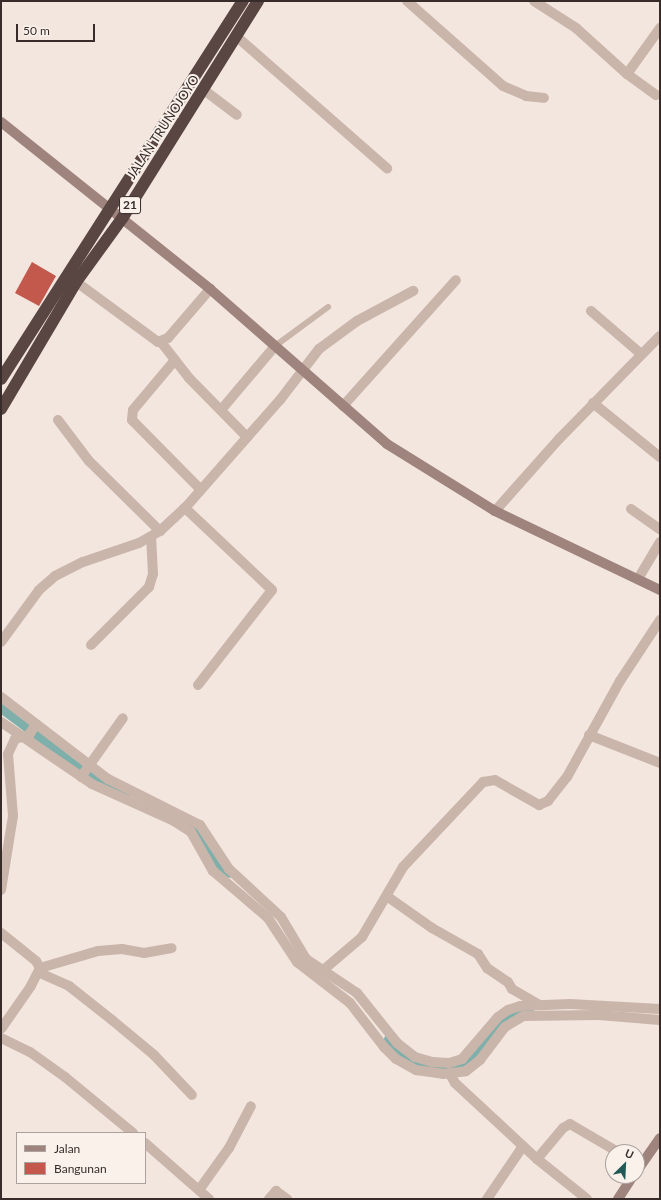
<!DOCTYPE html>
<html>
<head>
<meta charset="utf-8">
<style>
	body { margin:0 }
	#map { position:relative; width:661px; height:1200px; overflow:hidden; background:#f2e6df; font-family:Lato,sans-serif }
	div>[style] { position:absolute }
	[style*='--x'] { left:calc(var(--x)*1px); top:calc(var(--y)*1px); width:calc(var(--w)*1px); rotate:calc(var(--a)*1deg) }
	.canal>* { height:11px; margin:-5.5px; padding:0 5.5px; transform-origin:5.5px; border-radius:5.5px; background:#7eafaa }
	.building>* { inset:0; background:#c3594c }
	.lane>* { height:6px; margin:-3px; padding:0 3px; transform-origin:3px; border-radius:3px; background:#cab5ab }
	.street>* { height:10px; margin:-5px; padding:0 5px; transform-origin:5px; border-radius:5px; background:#cab5ab }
	.secondary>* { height:10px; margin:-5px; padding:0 5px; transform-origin:5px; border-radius:5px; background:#9e847c }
	.highway>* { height:12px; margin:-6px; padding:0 6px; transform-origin:6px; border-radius:6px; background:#594541 }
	span { translate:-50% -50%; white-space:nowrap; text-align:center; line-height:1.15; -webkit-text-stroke:4px #faf1eb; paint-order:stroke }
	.shield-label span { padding:1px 3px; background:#faf1eb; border:1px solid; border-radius:3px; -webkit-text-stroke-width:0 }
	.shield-label { font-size:12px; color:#382c2a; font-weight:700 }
	.street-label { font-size:13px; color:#382c2a }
	.frame { position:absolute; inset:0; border:2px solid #382c2a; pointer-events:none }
	.legend { position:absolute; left:16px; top:1132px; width:130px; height:52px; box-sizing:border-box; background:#faf1eb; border:1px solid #aca29e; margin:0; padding:5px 7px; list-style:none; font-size:12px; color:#382c2a }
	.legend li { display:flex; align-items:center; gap:8px; height:20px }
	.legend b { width:20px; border:1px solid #aca29e }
	.north { position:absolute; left:605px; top:1144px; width:40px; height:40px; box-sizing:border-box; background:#faf1eb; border:1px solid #aca29e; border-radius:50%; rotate:24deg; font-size:11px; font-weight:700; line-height:16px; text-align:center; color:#382c2a }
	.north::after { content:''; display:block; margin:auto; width:14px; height:18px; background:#205955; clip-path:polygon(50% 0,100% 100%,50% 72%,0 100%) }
	.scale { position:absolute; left:16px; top:24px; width:79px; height:18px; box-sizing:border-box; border:2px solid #382c2a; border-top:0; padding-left:5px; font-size:12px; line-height:14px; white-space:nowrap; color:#382c2a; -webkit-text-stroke:3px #faf1eb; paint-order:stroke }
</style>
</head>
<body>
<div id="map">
	<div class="canal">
		<i style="--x:1;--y:707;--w:127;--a:36.7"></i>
		<i style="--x:103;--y:783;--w:24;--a:24"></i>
		<i style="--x:184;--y:820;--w:25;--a:40"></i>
		<i style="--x:203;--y:836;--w:23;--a:67"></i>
		<i style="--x:212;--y:857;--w:23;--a:40"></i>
		<i style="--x:389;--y:1039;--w:16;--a:50"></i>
		<i style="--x:399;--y:1051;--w:28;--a:30"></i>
		<i style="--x:423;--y:1065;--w:25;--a:9"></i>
		<i style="--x:448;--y:1069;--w:19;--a:-16"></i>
		<i style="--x:466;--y:1064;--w:73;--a:-46.7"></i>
		<i style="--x:516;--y:1011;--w:12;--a:-5"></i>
	</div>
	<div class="building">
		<i style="clip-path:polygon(32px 262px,56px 276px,39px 306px,15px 293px)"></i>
	</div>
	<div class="lane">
		<i style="--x:275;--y:346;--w:66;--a:-36.3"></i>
	</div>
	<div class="street">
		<i style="--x:407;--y:1;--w:128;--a:41.5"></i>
		<i style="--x:503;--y:86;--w:25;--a:23"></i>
		<i style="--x:526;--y:96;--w:18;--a:6"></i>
		<i style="--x:534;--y:1;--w:50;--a:32.7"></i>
		<i style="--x:576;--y:28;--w:69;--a:42"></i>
		<i style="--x:627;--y:74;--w:36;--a:36"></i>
		<i style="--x:236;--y:36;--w:201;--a:41.2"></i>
		<i style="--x:627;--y:74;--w:57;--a:-54.3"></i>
		<i style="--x:204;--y:90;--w:41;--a:37.1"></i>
		<i style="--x:71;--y:278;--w:108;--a:36.3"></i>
		<i style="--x:158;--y:342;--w:11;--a:-22"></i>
		<i style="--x:168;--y:338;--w:65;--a:-49.4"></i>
		<i style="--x:591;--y:311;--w:66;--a:40.7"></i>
		<i style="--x:161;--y:342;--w:46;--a:52.1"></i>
		<i style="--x:189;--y:378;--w:83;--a:45.5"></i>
		<i style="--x:175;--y:360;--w:65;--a:130"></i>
		<i style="--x:133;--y:410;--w:10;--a:96"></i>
		<i style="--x:132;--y:420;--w:98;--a:45.4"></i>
		<i style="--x:593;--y:403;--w:86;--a:38.9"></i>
		<i style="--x:343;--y:406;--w:169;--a:-48.1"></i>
		<i style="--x:221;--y:410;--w:84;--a:-49.8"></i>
		<i style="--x:58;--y:420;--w:51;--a:52.9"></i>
		<i style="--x:89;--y:461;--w:100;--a:44.6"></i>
		<i style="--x:631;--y:509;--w:35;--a:35"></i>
		<i style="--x:495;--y:511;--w:96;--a:-48.4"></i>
		<i style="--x:559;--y:439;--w:144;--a:-45.6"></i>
		<i style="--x:638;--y:579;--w:43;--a:-59.3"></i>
		<i style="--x:1;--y:642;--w:64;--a:-53.8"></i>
		<i style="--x:39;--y:590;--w:21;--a:-41"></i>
		<i style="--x:55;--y:576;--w:31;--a:-27"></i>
		<i style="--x:83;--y:562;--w:59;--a:-18.7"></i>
		<i style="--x:139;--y:543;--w:24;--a:-30"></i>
		<i style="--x:160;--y:531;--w:34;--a:-43"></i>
		<i style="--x:91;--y:645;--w:82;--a:-45"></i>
		<i style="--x:149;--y:587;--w:14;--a:-73"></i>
		<i style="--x:153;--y:574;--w:37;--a:-93"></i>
		<i style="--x:198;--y:685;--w:120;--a:-52.1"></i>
		<i style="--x:272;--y:590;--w:120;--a:-136.7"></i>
		<i style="--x:185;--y:508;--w:144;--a:-48.7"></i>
		<i style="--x:280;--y:400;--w:64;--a:-52.6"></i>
		<i style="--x:319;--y:349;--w:47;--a:-36.4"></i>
		<i style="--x:357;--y:321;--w:64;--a:-28.2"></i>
		<i style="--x:1;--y:697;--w:135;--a:37.5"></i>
		<i style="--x:108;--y:779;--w:103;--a:26.6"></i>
		<i style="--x:200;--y:825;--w:53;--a:56.6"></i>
		<i style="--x:229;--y:869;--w:71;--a:42.7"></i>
		<i style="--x:281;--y:917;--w:49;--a:59.2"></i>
		<i style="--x:306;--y:959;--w:61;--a:33.7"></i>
		<i style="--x:357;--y:993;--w:64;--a:51.3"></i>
		<i style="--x:397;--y:1043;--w:23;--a:38"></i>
		<i style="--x:415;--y:1057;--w:18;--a:16"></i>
		<i style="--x:432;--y:1062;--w:17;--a:3"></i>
		<i style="--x:449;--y:1063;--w:14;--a:-17"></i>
		<i style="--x:462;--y:1059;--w:55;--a:-49.4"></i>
		<i style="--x:498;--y:1017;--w:12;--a:-35"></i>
		<i style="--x:508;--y:1010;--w:13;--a:-18"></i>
		<i style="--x:520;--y:1006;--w:50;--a:-2.3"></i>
		<i style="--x:570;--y:1004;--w:90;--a:3.2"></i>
		<i style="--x:1;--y:722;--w:110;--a:34.3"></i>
		<i style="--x:92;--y:784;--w:90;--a:24.3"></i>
		<i style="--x:174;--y:821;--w:20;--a:33"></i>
		<i style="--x:191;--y:832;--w:45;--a:60.6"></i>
		<i style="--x:213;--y:871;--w:72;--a:40.5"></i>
		<i style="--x:268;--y:918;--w:53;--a:56.6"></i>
		<i style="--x:297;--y:962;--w:67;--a:37.7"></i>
		<i style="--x:350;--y:1003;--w:56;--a:52.3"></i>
		<i style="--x:384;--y:1047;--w:17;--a:45"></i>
		<i style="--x:396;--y:1059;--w:23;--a:29"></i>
		<i style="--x:416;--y:1070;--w:27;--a:8"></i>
		<i style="--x:443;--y:1074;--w:23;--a:-7"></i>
		<i style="--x:466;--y:1071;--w:18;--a:-38"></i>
		<i style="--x:480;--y:1060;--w:41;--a:-52.9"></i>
		<i style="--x:505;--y:1027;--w:21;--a:-31"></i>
		<i style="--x:523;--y:1016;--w:76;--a:-0.8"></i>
		<i style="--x:599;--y:1015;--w:61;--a:4.7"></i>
		<i style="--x:589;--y:735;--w:76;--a:21.5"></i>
		<i style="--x:81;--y:777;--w:72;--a:-54.6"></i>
		<i style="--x:1;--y:890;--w:75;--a:-80.8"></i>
		<i style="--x:13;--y:816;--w:62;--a:-94.6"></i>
		<i style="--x:8;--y:754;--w:17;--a:-65"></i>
		<i style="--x:15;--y:739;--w:15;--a:-16"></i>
		<i style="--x:29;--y:735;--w:13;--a:-58"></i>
		<i style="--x:388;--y:897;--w:54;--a:35.2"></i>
		<i style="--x:432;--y:928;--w:53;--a:29.5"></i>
		<i style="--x:478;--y:954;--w:17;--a:57"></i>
		<i style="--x:487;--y:968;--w:25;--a:34"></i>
		<i style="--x:508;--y:982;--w:8;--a:60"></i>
		<i style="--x:512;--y:989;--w:30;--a:30"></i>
		<i style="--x:1;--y:933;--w:45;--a:38.7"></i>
		<i style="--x:36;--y:961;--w:8;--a:60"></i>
		<i style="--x:40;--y:968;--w:20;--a:117"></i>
		<i style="--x:31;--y:986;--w:52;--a:124.9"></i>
		<i style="--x:40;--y:968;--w:60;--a:-16.3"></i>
		<i style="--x:98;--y:951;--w:24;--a:-5"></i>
		<i style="--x:122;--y:949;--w:22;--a:10"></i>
		<i style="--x:144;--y:953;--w:28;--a:-10"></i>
		<i style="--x:321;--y:972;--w:54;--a:-40.5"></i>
		<i style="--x:362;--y:937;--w:81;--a:-59.6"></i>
		<i style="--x:403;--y:867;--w:117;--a:-46.7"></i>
		<i style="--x:483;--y:782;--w:12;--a:-9"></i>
		<i style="--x:495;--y:780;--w:51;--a:29.6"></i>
		<i style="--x:539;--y:805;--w:10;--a:-24"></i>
		<i style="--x:548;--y:801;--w:31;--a:-52"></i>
		<i style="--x:567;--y:777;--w:110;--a:-61.1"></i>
		<i style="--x:620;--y:681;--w:73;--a:-56.7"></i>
		<i style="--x:40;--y:973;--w:32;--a:24"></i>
		<i style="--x:69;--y:986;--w:55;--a:38.3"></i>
		<i style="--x:112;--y:1020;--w:55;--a:39.8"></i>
		<i style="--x:154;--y:1055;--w:55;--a:46.5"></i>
		<i style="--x:1;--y:1038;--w:32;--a:26"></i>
		<i style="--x:30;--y:1052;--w:43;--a:35.5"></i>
		<i style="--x:65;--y:1077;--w:88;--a:39.5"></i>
		<i style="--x:450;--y:1074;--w:10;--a:61"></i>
		<i style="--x:455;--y:1083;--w:112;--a:42.8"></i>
		<i style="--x:537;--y:1159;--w:64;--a:38.7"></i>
		<i style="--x:145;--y:1143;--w:85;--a:41.2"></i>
		<i style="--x:537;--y:1159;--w:40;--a:-50"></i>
		<i style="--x:563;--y:1128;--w:8;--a:-30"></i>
		<i style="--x:570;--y:1124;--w:56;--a:30.3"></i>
		<i style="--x:199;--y:1190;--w:52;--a:-54.5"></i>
		<i style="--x:229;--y:1148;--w:47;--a:-62.4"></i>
		<i style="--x:269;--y:1199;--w:11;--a:-49"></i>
		<i style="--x:276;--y:1191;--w:14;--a:36"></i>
		<i style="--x:487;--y:1199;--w:64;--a:-55.8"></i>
	</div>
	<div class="secondary">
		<i style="--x:1;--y:122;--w:268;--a:38.6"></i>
		<i style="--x:210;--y:289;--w:235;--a:41.2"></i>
		<i style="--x:387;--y:444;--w:127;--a:31.8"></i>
		<i style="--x:495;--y:511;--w:183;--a:25.6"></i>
		<i style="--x:637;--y:1171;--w:40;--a:-55.1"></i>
		<i style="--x:618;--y:1199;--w:27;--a:-57"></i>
	</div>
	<div class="highway">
		<i style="--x:1;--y:379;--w:449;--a:-57.4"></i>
		<i style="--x:1;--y:409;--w:147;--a:-59.4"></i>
		<i style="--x:76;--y:282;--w:80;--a:-54.1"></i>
		<i style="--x:123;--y:217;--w:255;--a:-58"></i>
	</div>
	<div class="shield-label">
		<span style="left:130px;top:205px">21</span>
	</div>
	<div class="street-label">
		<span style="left:163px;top:127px;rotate:-57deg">JALAN TRUNOJOYO</span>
	</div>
	<div class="frame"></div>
	<ul class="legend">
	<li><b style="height:5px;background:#9e847c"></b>Jalan</li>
	<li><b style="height:11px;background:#c3594c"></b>Bangunan</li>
	</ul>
	<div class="north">U</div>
	<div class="scale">50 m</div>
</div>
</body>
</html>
